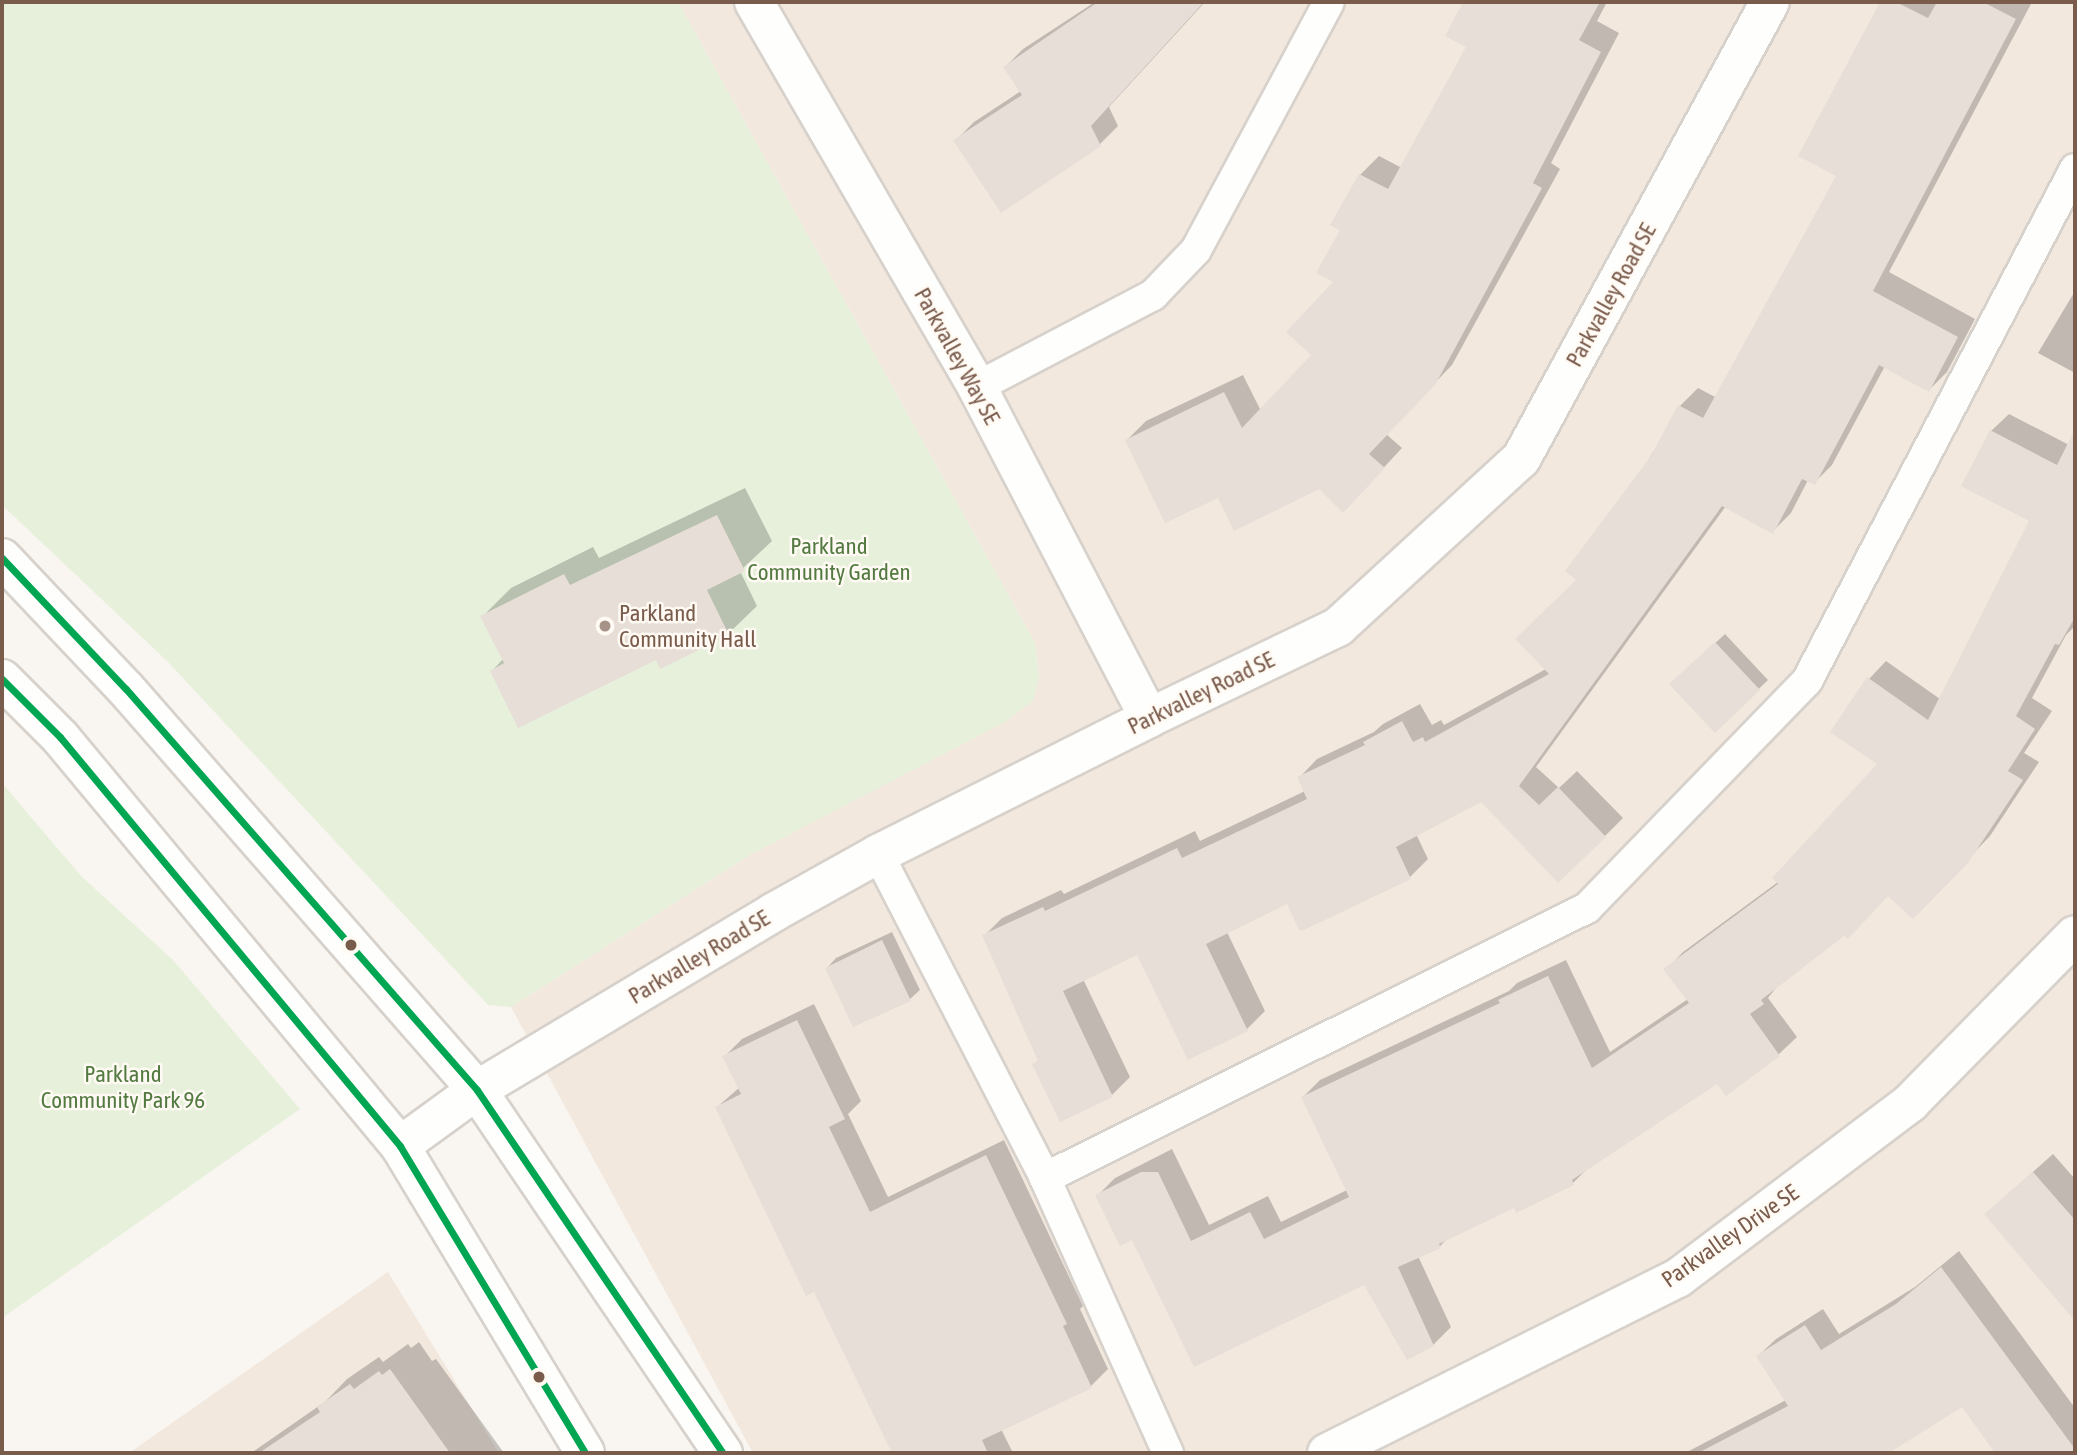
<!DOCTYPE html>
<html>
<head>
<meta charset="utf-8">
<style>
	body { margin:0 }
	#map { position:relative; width:2077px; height:1455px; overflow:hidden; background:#f9f5f0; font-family:"Asap Condensed",sans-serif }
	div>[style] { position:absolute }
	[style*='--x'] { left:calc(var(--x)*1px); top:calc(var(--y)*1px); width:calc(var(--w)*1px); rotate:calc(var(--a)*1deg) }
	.residential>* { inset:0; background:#f2e8de }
	.green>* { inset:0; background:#e7f0db }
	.shadow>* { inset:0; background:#0003 }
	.building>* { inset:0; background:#e6ded7 }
	.roads { filter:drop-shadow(2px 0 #d7d1cb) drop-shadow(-2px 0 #d7d1cb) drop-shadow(0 2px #d7d1cb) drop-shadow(0 -2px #d7d1cb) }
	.service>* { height:30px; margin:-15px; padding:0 15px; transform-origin:15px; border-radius:15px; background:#fefefd }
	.minor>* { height:38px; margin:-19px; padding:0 19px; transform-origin:19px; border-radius:19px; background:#fefefd }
	.tertiary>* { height:38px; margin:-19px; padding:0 19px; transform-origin:19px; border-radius:19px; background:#fefefd }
	.bus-1>* { height:7px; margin:-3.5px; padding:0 3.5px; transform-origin:3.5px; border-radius:3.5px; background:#00a651 }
	.dots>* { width:19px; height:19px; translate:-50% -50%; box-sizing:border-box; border:4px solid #fffaf3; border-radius:50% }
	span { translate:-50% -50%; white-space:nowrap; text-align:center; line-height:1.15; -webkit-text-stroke:5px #fffaf3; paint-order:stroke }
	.street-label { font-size:23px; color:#7a5c4d }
	.park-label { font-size:23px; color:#537a41 }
	.poi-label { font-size:23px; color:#7a5c4d }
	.left { translate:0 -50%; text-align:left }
	.frame { position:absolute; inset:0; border:4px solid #7a5c4d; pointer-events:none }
</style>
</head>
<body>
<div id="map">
	<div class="residential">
		<i style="clip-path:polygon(678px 2px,2075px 2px,2075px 1453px,753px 1453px,511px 1007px,748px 856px,1039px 677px,1035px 643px)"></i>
		<i style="clip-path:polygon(388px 1272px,499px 1453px,129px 1453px)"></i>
	</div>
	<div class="green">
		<i style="clip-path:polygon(2px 2px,678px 2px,1035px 643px,1039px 677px,1033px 701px,1005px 722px,748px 856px,511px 1007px,488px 1005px,167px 661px,2px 505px)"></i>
		<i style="clip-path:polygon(2px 783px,81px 876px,173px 960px,300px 1109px,2px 1318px)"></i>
	</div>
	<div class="shadow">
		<i style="clip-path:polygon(1095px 2px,1205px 2px,1109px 107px,1118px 126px,1100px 144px,955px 141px,974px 122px,1021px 91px,1005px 67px,1023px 49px)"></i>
		<i style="clip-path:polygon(1465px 2px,1607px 2px,1597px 21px,1619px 33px,1551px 163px,1560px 169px,1452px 365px,1386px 434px,1402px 448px,1362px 491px,1319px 487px,1219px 496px,1127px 440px,1146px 421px,1243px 375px,1261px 411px,1314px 355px,1335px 282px,1342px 230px,1333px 224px,1360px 175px,1379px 156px,1402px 168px,1468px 47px,1447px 36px)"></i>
		<i style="clip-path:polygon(1882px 2px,2032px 2px,1889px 272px,1975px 319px,1947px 372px,1929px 390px,1885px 366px,1832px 465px,1814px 483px,1808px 480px,1791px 513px,1773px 531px,1726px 506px,1536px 767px,1559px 788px,1577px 771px,1623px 818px,1605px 836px,1482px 799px,1416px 834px,1428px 859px,1410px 877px,1288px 902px,1227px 932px,1265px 1011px,1247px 1029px,1189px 1058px,1138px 953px,1083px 979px,1130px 1077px,1112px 1095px,1034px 1064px,1039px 1060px,984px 936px,1002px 918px,1061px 890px,1064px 894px,1195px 831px,1200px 841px,1305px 791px,1299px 778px,1317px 759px,1374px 732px,1383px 724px,1420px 704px,1432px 725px,1441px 720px,1444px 725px,1546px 669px,1579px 579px,1680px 406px,1698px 388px,1717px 398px,1839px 176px,1800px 155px)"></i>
		<i style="clip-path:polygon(2075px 291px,2075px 373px,2038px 353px)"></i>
		<i style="clip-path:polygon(2009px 414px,2075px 448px,2075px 626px,2066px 635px,2032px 698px,2052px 711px,2024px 753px,2039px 762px,1990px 836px,1930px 899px,1888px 894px,1844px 934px,1779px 984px,1768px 998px,1797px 1037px,1779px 1054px,1726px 1094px,1717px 1081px,1591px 1165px,1573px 1183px,1517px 1211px,1515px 1206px,1449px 1237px,1440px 1246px,1418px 1256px,1451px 1327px,1433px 1345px,1365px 1283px,1132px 1238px,1098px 1195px,1115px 1178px,1172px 1149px,1209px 1225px,1268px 1196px,1281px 1222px,1347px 1190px,1303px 1097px,1320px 1080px,1509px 991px,1517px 983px,1566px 960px,1610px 1052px,1688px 999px,1666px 970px,1683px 952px,1778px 882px,1879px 764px,1869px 679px,1886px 661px,1940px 699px,2031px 520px,1991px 431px)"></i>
		<i style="clip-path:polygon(745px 488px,772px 541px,740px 571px,757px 606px,728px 634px,657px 657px,492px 671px,503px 659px,482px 617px,511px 588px,593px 547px,599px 558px)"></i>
		<i style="clip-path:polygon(1725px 634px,1768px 680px,1715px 731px,1681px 675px)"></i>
		<i style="clip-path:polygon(892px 932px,920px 990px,910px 999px,854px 1025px,827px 968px,836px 958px)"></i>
		<i style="clip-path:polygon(814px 1004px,861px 1101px,848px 1114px,888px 1197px,1004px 1140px,1083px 1306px,1080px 1309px,1108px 1369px,1091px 1386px,1001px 1429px,1013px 1453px,894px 1453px,815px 1290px,717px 1107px,740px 1087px,725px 1056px,742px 1039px)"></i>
		<i style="clip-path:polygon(2053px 1154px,2075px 1179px,2075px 1319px,1986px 1214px)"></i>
		<i style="clip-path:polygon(1959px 1251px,2075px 1408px,2075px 1453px,1997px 1453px,1962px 1404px,1885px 1453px,1685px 1453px,1786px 1400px,1758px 1356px,1776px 1339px,1823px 1309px,1839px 1334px,1915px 1287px)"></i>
		<i style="clip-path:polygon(419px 1342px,432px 1361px,436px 1359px,504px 1453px,251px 1453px,326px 1401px,347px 1379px,379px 1357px,383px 1362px,408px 1344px,411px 1348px)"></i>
	</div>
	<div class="building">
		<i style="clip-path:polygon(1098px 2px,1204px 2px,1091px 126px,1101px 146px,1001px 213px,953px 140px,1022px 95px,1003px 67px)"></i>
		<i style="clip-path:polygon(1463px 2px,1600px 2px,1579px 40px,1601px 52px,1533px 183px,1542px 188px,1435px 385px,1369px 454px,1385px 468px,1343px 513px,1319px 489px,1234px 531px,1218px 498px,1165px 523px,1125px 440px,1224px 392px,1242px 428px,1311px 355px,1286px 332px,1333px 282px,1316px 273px,1340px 230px,1330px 225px,1359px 174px,1388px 189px,1466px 47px,1445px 36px)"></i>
		<i style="clip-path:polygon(1880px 2px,1896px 2px,1928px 18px,1937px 2px,1983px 2px,2016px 19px,1873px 291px,1958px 337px,1929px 392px,1879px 365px,1815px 485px,1802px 479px,1773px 534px,1722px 506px,1519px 786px,1539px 805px,1558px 787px,1606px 837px,1558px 883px,1481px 802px,1396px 847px,1411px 879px,1304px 930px,1299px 930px,1287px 904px,1206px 944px,1248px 1031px,1188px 1060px,1137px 955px,1063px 991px,1113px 1097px,1060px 1122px,1032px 1064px,1038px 1061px,982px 935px,1043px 907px,1045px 911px,1177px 848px,1182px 858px,1307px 799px,1297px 777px,1365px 745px,1363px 742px,1402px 721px,1413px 742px,1423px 737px,1425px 742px,1549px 674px,1515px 639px,1576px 580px,1565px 571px,1651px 456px,1678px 405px,1703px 418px,1836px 176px,1798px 156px)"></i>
		<i style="clip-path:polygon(2075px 429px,2075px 617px,2059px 645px,2055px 644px,2016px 716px,2035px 729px,2008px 771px,2023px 780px,1968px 863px,1913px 919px,1888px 896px,1848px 939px,1844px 936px,1761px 1000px,1764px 1004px,1750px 1014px,1780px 1056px,1726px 1096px,1717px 1084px,1572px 1180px,1574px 1185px,1516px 1213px,1514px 1208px,1439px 1244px,1441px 1248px,1398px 1267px,1434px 1346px,1407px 1360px,1364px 1285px,1194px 1367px,1132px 1240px,1120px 1246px,1095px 1195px,1141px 1172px,1158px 1172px,1191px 1241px,1250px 1212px,1264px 1239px,1349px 1197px,1301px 1097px,1500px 1003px,1498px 1000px,1548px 976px,1592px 1068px,1689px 1003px,1663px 969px,1778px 884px,1772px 878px,1877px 764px,1830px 732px,1867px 677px,1928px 720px,2029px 521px,1961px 486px,1990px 430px,2057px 465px)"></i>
		<i style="clip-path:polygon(717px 515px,745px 571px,707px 590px,729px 635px,660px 669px,656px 660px,518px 728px,490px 671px,504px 663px,480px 616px,564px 574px,570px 585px)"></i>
		<i style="clip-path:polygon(1715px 642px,1760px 690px,1715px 733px,1669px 684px)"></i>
		<i style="clip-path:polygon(882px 940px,911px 1001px,853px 1027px,825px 968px)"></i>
		<i style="clip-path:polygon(797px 1020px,845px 1119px,829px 1127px,870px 1212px,986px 1155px,1067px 1324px,1063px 1326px,1092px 1388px,982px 1440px,988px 1453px,892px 1453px,814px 1292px,806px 1296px,715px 1107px,741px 1094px,722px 1056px)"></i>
		<i style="clip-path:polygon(2033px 1172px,2075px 1220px,2075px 1321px,1984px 1214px)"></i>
		<i style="clip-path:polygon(1941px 1267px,2075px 1449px,2075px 1453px,1995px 1453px,1962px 1407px,1889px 1453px,1698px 1453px,1788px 1406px,1756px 1356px,1805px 1325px,1821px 1350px,1896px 1304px)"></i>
		<i style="clip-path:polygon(390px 1369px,450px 1453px,259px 1453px,320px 1412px,317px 1407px,350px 1384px,354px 1389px,379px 1371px,382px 1375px)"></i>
	</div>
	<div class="roads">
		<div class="service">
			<i style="--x:977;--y:387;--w:199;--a:-27.6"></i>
			<i style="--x:1153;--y:295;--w:62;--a:-46.3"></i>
			<i style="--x:1196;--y:250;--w:281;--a:-61.8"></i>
			<i style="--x:878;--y:854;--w:365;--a:62.7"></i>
			<i style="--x:1045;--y:1178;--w:301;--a:65.9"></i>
			<i style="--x:1045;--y:1178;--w:606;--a:-26.48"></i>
			<i style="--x:1587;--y:908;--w:316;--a:-45.9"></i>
			<i style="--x:1807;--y:681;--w:578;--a:-62.37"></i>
		</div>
		<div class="minor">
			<i style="--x:754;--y:2;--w:445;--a:59.9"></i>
			<i style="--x:977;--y:387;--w:373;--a:62.5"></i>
			<i style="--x:400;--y:1146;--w:95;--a:-36"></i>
			<i style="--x:477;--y:1090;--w:346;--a:-30.9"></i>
			<i style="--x:774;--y:912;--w:119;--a:-29.1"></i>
			<i style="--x:878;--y:854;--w:303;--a:-26.6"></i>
			<i style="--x:1149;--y:718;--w:210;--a:-25.7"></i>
			<i style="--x:1338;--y:627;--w:248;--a:-42.6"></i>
			<i style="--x:1521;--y:459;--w:520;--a:-61.42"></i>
			<i style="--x:1327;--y:1453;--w:392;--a:-26.5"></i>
			<i style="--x:1678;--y:1278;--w:291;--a:-37"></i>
			<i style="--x:1910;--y:1103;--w:235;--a:-45.5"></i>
		</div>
		<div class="tertiary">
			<i style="--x:2;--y:558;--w:180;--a:46.6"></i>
			<i style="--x:126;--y:689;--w:533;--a:48.8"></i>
			<i style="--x:477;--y:1090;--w:439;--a:55.9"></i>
			<i style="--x:2;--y:679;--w:82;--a:45"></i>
			<i style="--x:60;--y:737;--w:532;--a:50.26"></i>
			<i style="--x:400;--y:1146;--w:358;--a:58.9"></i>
		</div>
	</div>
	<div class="bus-1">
		<i style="--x:2;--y:558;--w:180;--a:46.6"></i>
		<i style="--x:126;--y:689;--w:533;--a:48.8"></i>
		<i style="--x:477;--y:1090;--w:439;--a:55.9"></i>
		<i style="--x:2;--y:679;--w:82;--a:45"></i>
		<i style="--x:60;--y:737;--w:532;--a:50.26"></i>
		<i style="--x:400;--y:1146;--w:358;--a:58.9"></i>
	</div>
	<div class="dots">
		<i style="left:605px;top:626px;background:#a69286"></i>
		<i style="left:351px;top:945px;background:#7a5c4d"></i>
		<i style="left:539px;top:1377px;background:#7a5c4d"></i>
	</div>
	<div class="street-label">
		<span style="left:1611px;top:295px;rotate:-61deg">Parkvalley Road SE</span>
		<span style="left:957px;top:356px;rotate:61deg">Parkvalley Way SE</span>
		<span style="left:1201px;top:693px;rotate:-26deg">Parkvalley Road SE</span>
		<span style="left:699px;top:957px;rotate:-31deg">Parkvalley Road SE</span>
		<span style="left:1730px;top:1236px;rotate:-35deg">Parkvalley Drive SE</span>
	</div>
	<div class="park-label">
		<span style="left:829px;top:559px">Parkland<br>Community Garden</span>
		<span style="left:123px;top:1087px">Parkland<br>Community Park 96</span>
	</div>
	<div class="poi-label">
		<span class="left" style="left:619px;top:626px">Parkland<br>Community Hall</span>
	</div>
	<div class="frame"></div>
</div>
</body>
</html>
